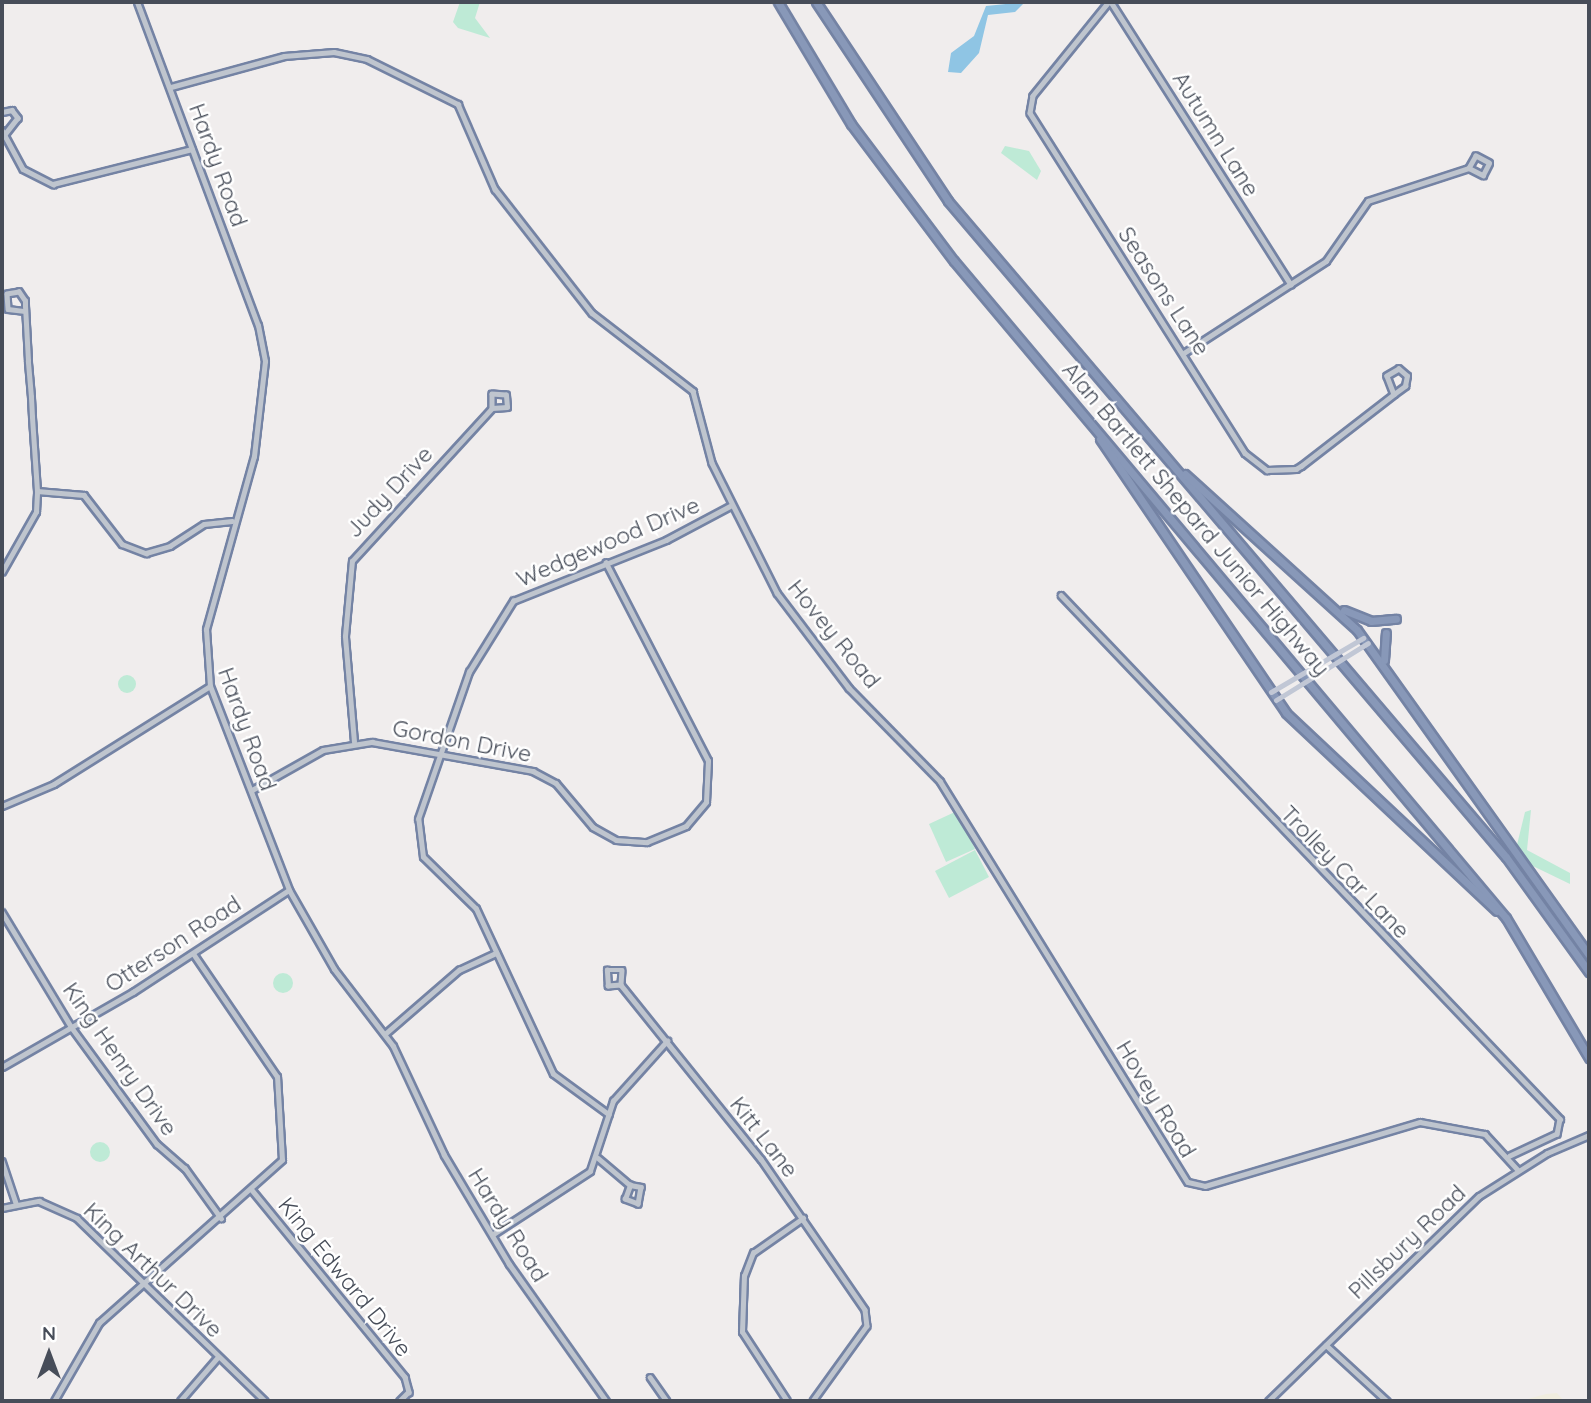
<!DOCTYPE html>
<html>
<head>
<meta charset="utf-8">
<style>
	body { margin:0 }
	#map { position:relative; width:1591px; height:1403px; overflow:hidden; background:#f0eded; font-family:Quicksand,sans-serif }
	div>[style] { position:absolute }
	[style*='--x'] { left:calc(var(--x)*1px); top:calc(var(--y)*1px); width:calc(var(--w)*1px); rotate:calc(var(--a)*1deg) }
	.green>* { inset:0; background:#beead6 }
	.round { border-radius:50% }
	.sand>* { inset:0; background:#f0eddf }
	.water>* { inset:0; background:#8fc5e4 }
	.roads { filter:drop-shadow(2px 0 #7483a4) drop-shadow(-2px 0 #7483a4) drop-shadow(0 2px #7483a4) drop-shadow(0 -2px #7483a4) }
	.minor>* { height:4.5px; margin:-2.25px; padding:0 2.25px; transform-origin:2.25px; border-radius:2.25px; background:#bfc5ce }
	.tertiary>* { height:5px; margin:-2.5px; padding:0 2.5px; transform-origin:2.5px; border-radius:2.5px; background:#bfc5ce }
	.motorway>* { height:7px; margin:-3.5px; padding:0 3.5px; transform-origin:3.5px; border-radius:3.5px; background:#8898b8 }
	.secondary-bridge>* { height:5px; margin:-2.5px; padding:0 2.5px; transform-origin:2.5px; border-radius:2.5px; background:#c1c7d5 }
	span { translate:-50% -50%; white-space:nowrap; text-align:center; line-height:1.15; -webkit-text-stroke:5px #fff; paint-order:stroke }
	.street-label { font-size:23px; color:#474d59 }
	.frame { position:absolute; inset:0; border:4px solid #474d59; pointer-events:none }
	.north { position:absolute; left:14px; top:1319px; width:70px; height:70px; -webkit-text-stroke:5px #fff; paint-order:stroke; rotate:0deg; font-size:19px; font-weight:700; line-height:28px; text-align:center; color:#474d59 }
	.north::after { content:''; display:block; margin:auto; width:24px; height:32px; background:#474d59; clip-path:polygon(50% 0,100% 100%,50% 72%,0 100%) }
</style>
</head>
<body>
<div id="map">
	<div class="green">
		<i style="clip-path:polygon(460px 2px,480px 2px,475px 18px,490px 38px,458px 28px,453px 22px)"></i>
		<i style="clip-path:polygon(1005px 146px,1029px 151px,1041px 171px,1037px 180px,1001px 153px)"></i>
		<i class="round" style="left:118px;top:675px;width:18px;height:18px"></i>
		<i style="clip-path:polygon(1531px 810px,1527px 850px,1570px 873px,1570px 884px,1514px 857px,1525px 812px)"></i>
		<i style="clip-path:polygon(957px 811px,975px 849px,946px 862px,929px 824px)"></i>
		<i style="clip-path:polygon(975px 850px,989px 877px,949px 898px,935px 871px)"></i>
		<i class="round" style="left:273px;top:973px;width:20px;height:20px"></i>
		<i class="round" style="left:90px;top:1142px;width:20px;height:20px"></i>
	</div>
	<div class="sand">
		<i style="clip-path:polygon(1557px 1393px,1564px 1401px,1520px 1401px,1546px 1394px)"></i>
	</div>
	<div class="water">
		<i style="clip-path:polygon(1025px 2px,1015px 12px,988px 15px,979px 53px,961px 73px,948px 72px,951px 53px,974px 36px,986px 6px)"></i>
	</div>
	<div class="roads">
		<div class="minor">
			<i style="--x:1109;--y:2;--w:121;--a:129"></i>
			<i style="--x:1033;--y:96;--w:17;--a:100"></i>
			<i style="--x:1030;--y:113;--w:402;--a:57.7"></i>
			<i style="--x:1245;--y:453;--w:28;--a:38"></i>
			<i style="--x:1267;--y:470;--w:29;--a:-2"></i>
			<i style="--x:1296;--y:469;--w:6;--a:-31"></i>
			<i style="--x:1301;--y:466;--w:118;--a:-37.7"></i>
			<i style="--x:1394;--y:394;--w:14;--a:-36"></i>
			<i style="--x:1405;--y:386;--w:10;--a:-79"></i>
			<i style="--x:1407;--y:376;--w:11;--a:-139"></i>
			<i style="--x:1399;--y:369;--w:14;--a:150"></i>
			<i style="--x:1387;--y:376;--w:19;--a:69"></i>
			<i style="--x:1111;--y:2;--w:335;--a:57.5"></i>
			<i style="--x:171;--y:87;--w:117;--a:-15.3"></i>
			<i style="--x:284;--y:56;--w:50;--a:-4.6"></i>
			<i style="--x:334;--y:52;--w:34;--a:12"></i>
			<i style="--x:367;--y:59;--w:102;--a:26.3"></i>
			<i style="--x:458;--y:104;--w:93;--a:66.5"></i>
			<i style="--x:495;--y:189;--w:157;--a:52"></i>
			<i style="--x:592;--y:313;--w:128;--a:37.7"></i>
			<i style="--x:693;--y:391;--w:74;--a:75.2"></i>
			<i style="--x:712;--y:463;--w:145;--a:63.4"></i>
			<i style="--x:777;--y:593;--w:119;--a:52.8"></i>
			<i style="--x:849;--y:688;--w:130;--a:45.6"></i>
			<i style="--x:940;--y:781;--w:471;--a:58.3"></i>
			<i style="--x:1188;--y:1182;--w:17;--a:13"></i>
			<i style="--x:1205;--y:1186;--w:224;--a:-16.6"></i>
			<i style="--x:1420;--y:1122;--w:66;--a:10.5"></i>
			<i style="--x:1485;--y:1134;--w:49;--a:47.5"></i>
			<i style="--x:2;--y:112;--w:10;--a:-11"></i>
			<i style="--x:12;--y:110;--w:10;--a:53"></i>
			<i style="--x:18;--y:118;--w:23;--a:128"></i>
			<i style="--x:2;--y:130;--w:44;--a:61.7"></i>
			<i style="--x:23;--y:169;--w:34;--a:27"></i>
			<i style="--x:53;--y:184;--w:143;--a:-14.1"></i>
			<i style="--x:1184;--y:353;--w:169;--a:-32.9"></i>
			<i style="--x:1326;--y:261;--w:73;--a:-55"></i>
			<i style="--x:1368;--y:201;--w:106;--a:-18.1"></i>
			<i style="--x:1469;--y:168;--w:16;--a:27"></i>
			<i style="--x:1483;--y:175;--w:13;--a:-63"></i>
			<i style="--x:1489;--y:163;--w:15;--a:-152"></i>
			<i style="--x:1476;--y:156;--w:14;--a:120"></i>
			<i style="--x:37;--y:491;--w:47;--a:4.9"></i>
			<i style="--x:84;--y:495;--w:62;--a:52.2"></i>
			<i style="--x:122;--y:544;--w:26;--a:21"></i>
			<i style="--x:146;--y:553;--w:25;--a:-16"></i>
			<i style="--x:170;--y:546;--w:40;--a:-32.9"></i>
			<i style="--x:204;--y:524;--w:28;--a:-6"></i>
			<i style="--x:2;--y:572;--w:69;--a:-60.5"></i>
			<i style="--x:36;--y:512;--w:21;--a:-87"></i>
			<i style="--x:37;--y:491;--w:74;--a:-93.9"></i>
			<i style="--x:32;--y:417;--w:20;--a:-93"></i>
			<i style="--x:31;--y:397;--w:36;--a:-95"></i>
			<i style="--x:28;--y:361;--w:55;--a:-93.1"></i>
			<i style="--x:25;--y:306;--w:5;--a:-90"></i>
			<i style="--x:25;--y:301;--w:11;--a:-124"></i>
			<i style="--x:19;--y:292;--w:12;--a:171"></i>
			<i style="--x:7;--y:294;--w:15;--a:86"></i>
			<i style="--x:8;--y:309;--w:17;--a:7"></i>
			<i style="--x:1061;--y:595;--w:724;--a:46.4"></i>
			<i style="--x:1560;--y:1119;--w:15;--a:101"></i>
			<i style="--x:1557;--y:1134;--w:52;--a:154.9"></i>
			<i style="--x:354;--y:742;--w:106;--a:-94.9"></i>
			<i style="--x:345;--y:636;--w:75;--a:-84.7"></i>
			<i style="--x:352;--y:561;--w:207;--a:-47.5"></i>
			<i style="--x:492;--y:408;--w:15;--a:-4"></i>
			<i style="--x:507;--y:407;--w:12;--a:-95"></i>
			<i style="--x:506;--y:395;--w:14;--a:-176"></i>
			<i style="--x:492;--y:394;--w:14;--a:90"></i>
			<i style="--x:252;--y:790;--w:81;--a:-29.4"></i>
			<i style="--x:323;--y:750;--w:50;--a:-9.3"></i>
			<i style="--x:372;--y:742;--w:164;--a:10.2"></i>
			<i style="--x:533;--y:771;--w:26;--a:28"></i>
			<i style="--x:556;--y:783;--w:57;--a:49.9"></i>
			<i style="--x:593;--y:827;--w:26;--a:29"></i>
			<i style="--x:616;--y:840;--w:31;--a:4"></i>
			<i style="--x:647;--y:842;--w:42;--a:-22.3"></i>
			<i style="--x:686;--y:826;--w:31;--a:-50"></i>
			<i style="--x:706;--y:802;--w:41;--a:-87.2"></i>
			<i style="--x:708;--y:761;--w:223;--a:-117.3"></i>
			<i style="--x:2;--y:806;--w:56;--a:-22.9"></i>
			<i style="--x:54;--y:784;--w:184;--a:-32.1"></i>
			<i style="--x:2;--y:912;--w:135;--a:58.9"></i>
			<i style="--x:72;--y:1028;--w:144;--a:53.8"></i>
			<i style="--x:157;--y:1144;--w:37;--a:41"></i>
			<i style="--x:185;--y:1168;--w:62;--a:54.2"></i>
			<i style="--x:621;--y:985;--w:13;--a:176"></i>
			<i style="--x:608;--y:986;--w:16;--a:-94"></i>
			<i style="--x:607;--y:970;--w:15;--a:0"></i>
			<i style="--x:622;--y:970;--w:15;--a:94"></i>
			<i style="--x:621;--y:985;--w:223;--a:51.2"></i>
			<i style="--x:761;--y:1159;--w:183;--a:55.4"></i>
			<i style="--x:865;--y:1310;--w:16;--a:83"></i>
			<i style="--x:867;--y:1326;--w:92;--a:125.8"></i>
			<i style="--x:385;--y:1034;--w:98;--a:-40.9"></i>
			<i style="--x:459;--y:970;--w:41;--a:-24.7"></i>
			<i style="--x:2;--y:1067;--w:151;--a:-29.8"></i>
			<i style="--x:133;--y:992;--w:186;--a:-33.2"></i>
			<i style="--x:609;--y:1115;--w:69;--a:-143.8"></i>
			<i style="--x:553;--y:1074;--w:182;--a:-115"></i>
			<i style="--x:476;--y:909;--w:74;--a:-135.5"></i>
			<i style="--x:423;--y:857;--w:38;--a:-97"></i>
			<i style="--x:418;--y:819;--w:156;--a:-70.9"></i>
			<i style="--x:469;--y:672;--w:84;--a:-58.2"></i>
			<i style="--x:513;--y:601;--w:165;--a:-21.7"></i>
			<i style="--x:666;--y:540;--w:72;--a:-28"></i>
			<i style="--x:598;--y:1158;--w:42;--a:40.2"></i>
			<i style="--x:630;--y:1185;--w:11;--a:10"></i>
			<i style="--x:641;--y:1187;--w:17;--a:100"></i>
			<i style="--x:638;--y:1204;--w:14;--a:-159"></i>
			<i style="--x:625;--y:1199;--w:15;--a:-70"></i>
			<i style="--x:2;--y:1161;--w:44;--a:71.6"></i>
			<i style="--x:252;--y:1190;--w:242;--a:50.7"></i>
			<i style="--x:405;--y:1377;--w:16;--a:75"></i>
			<i style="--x:409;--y:1392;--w:13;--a:135"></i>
			<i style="--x:2;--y:1208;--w:38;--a:-11"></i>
			<i style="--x:39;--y:1201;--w:42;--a:24.1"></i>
			<i style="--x:77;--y:1218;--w:262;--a:44.2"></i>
			<i style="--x:492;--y:1235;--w:117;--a:-33.1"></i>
			<i style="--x:590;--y:1171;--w:74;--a:-71.8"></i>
			<i style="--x:613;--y:1101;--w:81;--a:-48"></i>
			<i style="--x:1326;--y:1345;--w:83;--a:42.6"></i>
			<i style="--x:650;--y:1377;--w:29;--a:55"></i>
			<i style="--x:54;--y:1401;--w:90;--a:-60"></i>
			<i style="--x:99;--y:1323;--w:245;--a:-41.7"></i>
			<i style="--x:282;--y:1160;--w:83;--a:-93.4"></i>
			<i style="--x:277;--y:1077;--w:149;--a:-124.3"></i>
			<i style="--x:180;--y:1401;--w:58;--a:-49.2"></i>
			<i style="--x:787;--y:1401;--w:82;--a:-123.1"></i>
			<i style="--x:742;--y:1332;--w:56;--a:-88"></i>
			<i style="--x:744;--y:1276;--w:25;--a:-69"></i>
			<i style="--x:753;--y:1253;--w:61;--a:-35"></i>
		</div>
		<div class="tertiary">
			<i style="--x:137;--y:2;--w:345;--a:69.5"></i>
			<i style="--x:258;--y:325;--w:37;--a:79"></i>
			<i style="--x:265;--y:361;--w:96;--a:96.6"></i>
			<i style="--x:254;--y:456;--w:180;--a:105.5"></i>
			<i style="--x:206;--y:629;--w:57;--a:86"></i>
			<i style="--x:210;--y:686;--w:219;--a:68.8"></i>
			<i style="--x:289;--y:890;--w:91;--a:60.3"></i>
			<i style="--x:334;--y:969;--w:97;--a:52.5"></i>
			<i style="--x:393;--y:1046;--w:120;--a:64.9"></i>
			<i style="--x:444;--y:1155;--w:127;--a:59.2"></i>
			<i style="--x:509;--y:1264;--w:168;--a:54.7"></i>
			<i style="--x:1268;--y:1401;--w:294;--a:-44.2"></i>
			<i style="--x:1479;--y:1196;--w:80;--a:-32.3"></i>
			<i style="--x:1547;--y:1153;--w:46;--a:-23.2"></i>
		</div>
		<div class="motorway">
			<i style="--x:778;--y:2;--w:142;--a:59.1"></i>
			<i style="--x:851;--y:124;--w:171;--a:53.1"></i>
			<i style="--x:954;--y:261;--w:858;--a:49.96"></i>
			<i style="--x:1506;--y:918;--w:163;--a:59.3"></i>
			<i style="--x:816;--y:2;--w:239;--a:56.4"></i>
			<i style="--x:948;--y:201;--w:861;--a:49.62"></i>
			<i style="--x:1506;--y:857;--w:142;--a:54.2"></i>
			<i style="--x:1100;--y:439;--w:331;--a:55.8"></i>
			<i style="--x:1286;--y:713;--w:289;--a:43.2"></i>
			<i style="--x:1185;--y:474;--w:232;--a:42.2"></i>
			<i style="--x:1357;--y:630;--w:399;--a:54.5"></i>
			<i style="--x:1344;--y:610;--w:29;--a:22"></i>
			<i style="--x:1371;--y:621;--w:25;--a:-5"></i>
			<i style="--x:1384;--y:660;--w:27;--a:-86"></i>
		</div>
	</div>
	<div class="secondary-bridge">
		<i style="--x:1271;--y:692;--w:107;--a:-30.4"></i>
		<i style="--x:1276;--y:700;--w:108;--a:-31.8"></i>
	</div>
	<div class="street-label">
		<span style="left:1216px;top:134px;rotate:58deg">Autumn Lane</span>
		<span style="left:218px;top:165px;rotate:70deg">Hardy Road</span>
		<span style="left:1164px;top:291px;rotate:57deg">Seasons Lane</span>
		<span style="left:389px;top:492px;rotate:-47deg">Judy Drive</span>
		<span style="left:1196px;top:519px;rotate:50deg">Alan Bartlett Shepard Junior Highway</span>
		<span style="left:608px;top:542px;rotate:-23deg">Wedgewood Drive</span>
		<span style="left:834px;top:634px;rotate:51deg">Hovey Road</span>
		<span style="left:247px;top:729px;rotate:70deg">Hardy Road</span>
		<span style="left:462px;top:741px;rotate:11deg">Gordon Drive</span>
		<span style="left:1345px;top:872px;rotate:46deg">Trolley Car Lane</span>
		<span style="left:173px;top:944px;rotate:-33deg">Otterson Road</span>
		<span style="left:120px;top:1059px;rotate:55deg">King Henry Drive</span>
		<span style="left:1156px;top:1099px;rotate:59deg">Hovey Road</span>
		<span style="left:764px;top:1137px;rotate:52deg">Kitt Lane</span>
		<span style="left:508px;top:1225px;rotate:58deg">Hardy Road</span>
		<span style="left:1407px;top:1242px;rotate:-44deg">Pillsbury Road</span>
		<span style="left:153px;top:1270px;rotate:44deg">King Arthur Drive</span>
		<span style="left:345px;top:1277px;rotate:51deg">King Edward Drive</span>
	</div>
	<div class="frame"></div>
	<div class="north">N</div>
</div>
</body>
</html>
